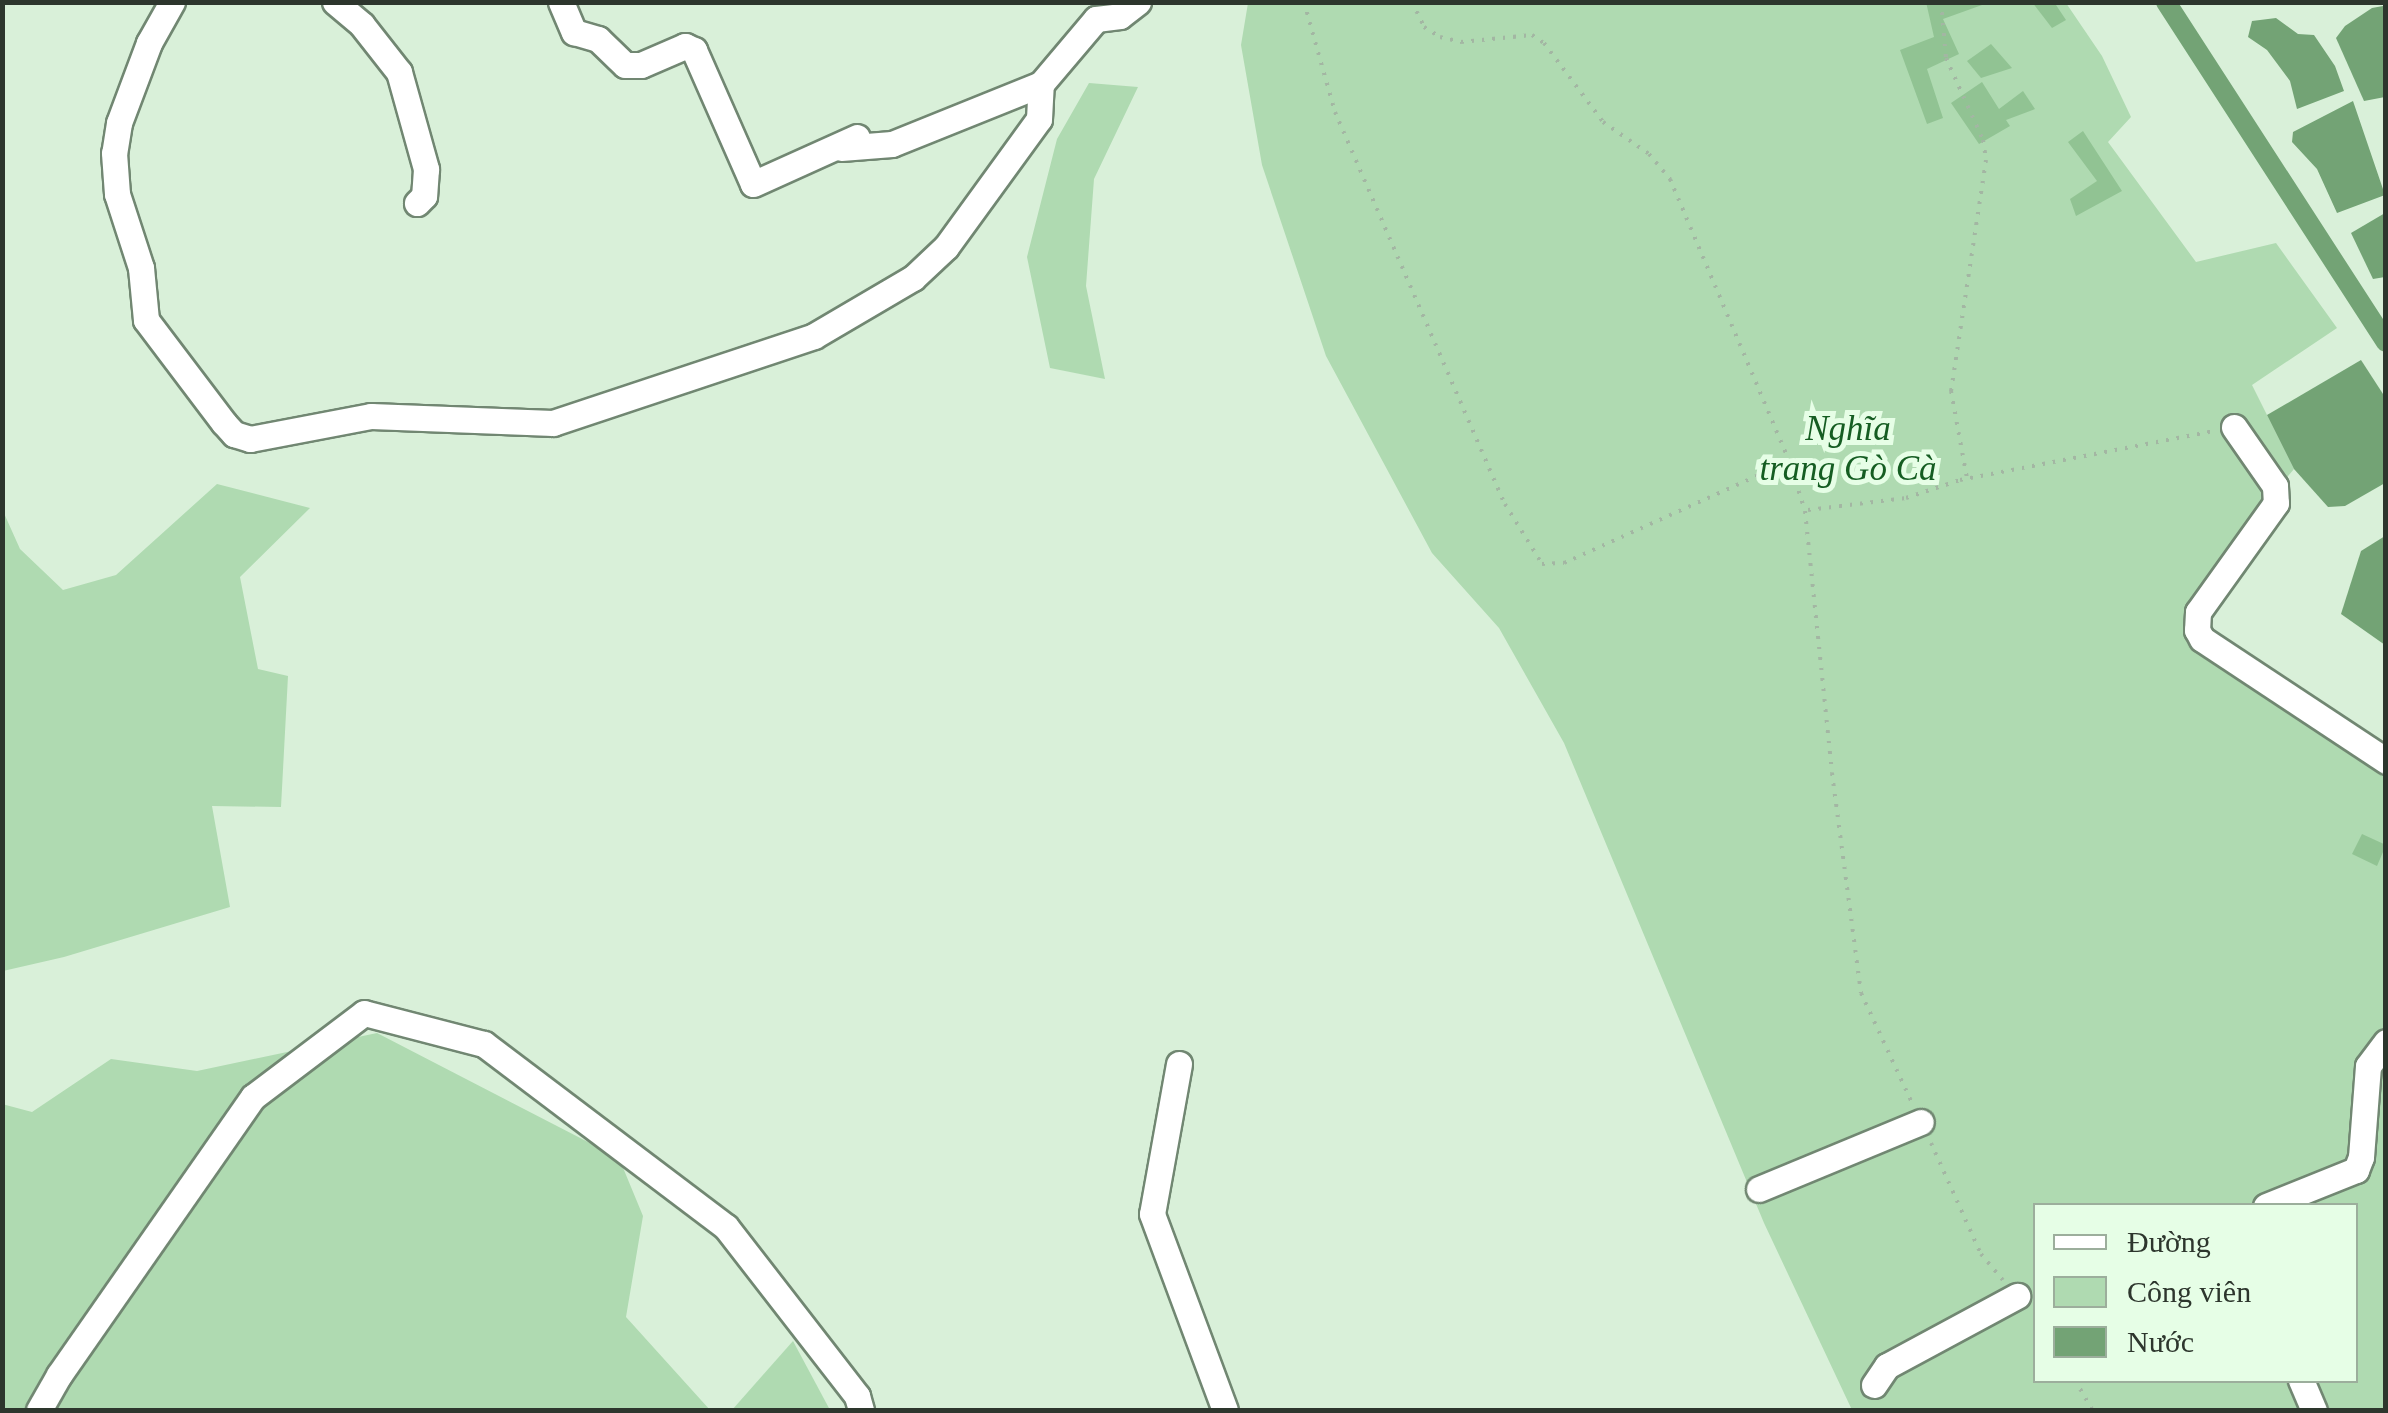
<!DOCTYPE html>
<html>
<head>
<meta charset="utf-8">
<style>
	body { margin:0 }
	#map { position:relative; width:2388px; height:1413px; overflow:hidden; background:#d9f0d9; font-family:Georgia,serif }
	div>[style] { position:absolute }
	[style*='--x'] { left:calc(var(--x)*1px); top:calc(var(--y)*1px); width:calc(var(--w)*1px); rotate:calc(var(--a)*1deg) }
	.green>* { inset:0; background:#afdab1 }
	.water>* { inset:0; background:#73a375 }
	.canal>* { height:20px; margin:-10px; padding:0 10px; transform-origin:10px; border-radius:10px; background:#73a375 }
	.building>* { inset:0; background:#91c393 }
	.path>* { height:4px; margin-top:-2px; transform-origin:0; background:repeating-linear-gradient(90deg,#a3b6a3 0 2.5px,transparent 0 10.5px) }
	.roads { filter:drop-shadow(2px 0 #718772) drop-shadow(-2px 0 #718772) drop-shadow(0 2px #718772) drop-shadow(0 -2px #718772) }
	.minor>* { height:25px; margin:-12.5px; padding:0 12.5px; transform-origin:12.5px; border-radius:12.5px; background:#fff }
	span { translate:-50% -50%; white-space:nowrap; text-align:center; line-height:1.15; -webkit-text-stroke:10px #e6fee6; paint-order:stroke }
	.park-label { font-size:35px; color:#155d22; font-style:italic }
	.frame { position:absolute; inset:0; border:5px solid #2d362d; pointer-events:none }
	.legend { position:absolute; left:2033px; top:1203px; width:325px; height:180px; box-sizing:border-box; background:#e6fee6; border:2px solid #9cae9c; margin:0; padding:12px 18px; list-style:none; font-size:30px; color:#2d362d }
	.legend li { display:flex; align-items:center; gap:20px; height:50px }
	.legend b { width:50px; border:2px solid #9cae9c }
</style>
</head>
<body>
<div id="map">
	<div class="green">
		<i style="clip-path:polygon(evenodd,1248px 3px,2066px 3px,2102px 56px,2131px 117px,2108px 142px,2196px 262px,2276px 243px,2337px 328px,2252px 385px,2294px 469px,2237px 537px,2207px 623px,2229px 651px,2385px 756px,2385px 1410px,1852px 1410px,1764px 1223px,1564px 743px,1499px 628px,1432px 553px,1326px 356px,1262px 165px,1241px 45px,1248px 3px,2036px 1206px,2356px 1206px,2356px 1380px,2036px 1380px,2036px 1206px)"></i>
		<i style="clip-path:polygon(1089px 83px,1138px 87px,1094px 179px,1086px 286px,1105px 379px,1050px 368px,1027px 257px,1057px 139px)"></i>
		<i style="clip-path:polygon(217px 484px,310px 508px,240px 577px,258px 669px,288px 676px,281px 807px,212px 806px,230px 907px,64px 957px,3px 971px,3px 511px,20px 549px,63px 590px,116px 575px)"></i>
		<i style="clip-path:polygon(377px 1033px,619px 1158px,643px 1216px,626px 1317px,710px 1410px,3px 1410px,2px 1104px,32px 1112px,111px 1059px,197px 1071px)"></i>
		<i style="clip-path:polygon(793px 1341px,830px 1410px,732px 1410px)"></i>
	</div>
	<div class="water">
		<i style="clip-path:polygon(2383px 6px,2385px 97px,2364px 101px,2336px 38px,2345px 26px,2372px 8px)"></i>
		<i style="clip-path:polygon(2276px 18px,2298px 34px,2314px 35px,2335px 66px,2344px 91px,2297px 109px,2290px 81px,2267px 50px,2248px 37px,2252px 21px)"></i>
		<i style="clip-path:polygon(2353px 101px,2385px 195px,2337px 213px,2317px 169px,2292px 142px,2293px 132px)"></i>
		<i style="clip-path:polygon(2385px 213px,2385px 277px,2373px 279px,2351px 233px)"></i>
		<i style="clip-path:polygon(2361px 360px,2385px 397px,2385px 483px,2345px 506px,2328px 507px,2294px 469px,2267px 415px)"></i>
		<i style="clip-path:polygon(2385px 536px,2385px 645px,2341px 614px,2361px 551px)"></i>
	</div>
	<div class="canal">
		<i style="--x:2166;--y:2;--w:405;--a:57.1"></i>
	</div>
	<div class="building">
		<i style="clip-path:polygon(1926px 2px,1982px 5px,1943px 19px,1959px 54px,1927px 69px,1943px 118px,1927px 124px,1900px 50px,1934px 37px)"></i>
		<i style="clip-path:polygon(2032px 2px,2054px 2px,2066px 20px,2052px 28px)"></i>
		<i style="clip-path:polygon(1991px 44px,2012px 68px,1981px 78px,1967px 61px)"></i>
		<i style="clip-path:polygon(1982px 82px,1999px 109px,2023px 91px,2035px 109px,2006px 120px,2010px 126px,1979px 144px,1951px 103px)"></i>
		<i style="clip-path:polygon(2083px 131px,2122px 191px,2076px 216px,2070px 199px,2097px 181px,2068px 142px)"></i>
		<i style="clip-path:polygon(2362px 834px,2386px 845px,2377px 866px,2352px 854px)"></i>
	</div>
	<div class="path">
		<i style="--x:1304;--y:2;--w:114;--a:74.3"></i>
		<i style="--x:1335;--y:112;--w:427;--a:66.6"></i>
		<i style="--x:1505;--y:504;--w:70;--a:58.3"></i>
		<i style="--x:1542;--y:564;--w:22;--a:-3"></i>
		<i style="--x:1564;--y:563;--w:246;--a:-24.3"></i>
		<i style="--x:1412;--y:2;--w:28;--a:64"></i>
		<i style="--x:1424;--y:27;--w:19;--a:32"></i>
		<i style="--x:1440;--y:37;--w:22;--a:13"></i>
		<i style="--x:1461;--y:42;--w:71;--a:-5.6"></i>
		<i style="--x:1532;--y:35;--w:14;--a:34"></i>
		<i style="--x:1544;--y:43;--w:99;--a:53.2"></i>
		<i style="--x:1603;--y:122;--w:56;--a:34.8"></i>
		<i style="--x:1649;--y:154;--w:33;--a:50"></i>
		<i style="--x:1670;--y:179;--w:306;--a:67.1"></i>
		<i style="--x:1789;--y:461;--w:52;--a:72.3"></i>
		<i style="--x:1805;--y:511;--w:263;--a:84.1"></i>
		<i style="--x:1832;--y:773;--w:222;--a:82.5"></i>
		<i style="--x:1861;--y:993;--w:121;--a:65.1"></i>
		<i style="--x:1941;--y:2;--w:56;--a:84.9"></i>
		<i style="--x:1946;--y:58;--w:90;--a:65.7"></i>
		<i style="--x:1983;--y:140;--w:20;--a:81"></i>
		<i style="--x:1986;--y:160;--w:234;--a:98.6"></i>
		<i style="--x:1951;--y:391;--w:88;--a:79.6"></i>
		<i style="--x:1808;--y:510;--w:99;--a:-7"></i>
		<i style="--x:1906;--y:498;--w:57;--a:-18.4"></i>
		<i style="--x:1960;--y:480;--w:260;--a:-10.9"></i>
		<i style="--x:1931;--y:1143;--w:122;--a:65.8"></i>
		<i style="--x:1981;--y:1254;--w:34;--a:50"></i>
		<i style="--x:2075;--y:1380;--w:34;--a:60"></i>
	</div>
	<div class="roads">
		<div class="minor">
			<i style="--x:172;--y:2;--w:47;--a:119.3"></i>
			<i style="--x:149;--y:43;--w:85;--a:110.6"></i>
			<i style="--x:119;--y:123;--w:30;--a:99"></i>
			<i style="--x:114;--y:153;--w:41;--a:85.8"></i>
			<i style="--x:117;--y:194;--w:78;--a:72"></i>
			<i style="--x:141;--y:268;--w:52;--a:84.5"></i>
			<i style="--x:146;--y:320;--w:129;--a:52.9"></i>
			<i style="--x:224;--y:423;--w:15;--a:48"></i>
			<i style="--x:234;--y:434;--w:17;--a:17"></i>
			<i style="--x:250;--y:439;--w:123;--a:-10.8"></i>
			<i style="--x:371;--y:416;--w:182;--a:2.2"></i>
			<i style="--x:553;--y:423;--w:275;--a:-18.4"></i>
			<i style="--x:814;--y:336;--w:115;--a:-30.4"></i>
			<i style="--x:913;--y:278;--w:45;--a:-43.2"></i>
			<i style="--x:946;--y:247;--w:158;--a:-54"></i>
			<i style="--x:1039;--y:119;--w:35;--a:-87"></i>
			<i style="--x:1041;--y:84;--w:85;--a:-49.8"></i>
			<i style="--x:1096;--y:19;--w:24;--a:-7"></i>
			<i style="--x:1120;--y:16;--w:23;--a:-38"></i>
			<i style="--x:335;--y:2;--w:35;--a:40"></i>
			<i style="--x:362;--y:25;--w:60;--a:51.8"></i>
			<i style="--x:399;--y:72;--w:101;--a:74.4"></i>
			<i style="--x:426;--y:169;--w:27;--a:94"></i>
			<i style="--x:424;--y:196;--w:10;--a:135"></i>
			<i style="--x:561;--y:2;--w:33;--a:67"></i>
			<i style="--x:574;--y:32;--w:25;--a:16"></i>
			<i style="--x:598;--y:39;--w:37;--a:44"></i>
			<i style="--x:625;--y:65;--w:16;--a:0"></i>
			<i style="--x:641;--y:65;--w:48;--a:-23.4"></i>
			<i style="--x:685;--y:46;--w:10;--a:24"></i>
			<i style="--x:694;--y:50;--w:146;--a:66.2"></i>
			<i style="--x:753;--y:184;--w:114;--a:-24.3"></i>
			<i style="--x:841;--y:148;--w:51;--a:-4.5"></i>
			<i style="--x:892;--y:144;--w:161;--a:-21.9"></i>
			<i style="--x:2234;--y:427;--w:72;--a:55.2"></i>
			<i style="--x:2275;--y:486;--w:17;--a:87"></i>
			<i style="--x:2276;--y:503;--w:134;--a:125.6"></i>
			<i style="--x:2198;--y:612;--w:18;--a:93"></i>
			<i style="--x:2197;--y:630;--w:10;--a:61"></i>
			<i style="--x:2202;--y:639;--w:221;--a:33.5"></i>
			<i style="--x:1179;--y:1064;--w:152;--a:100.2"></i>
			<i style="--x:1152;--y:1214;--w:209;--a:69.6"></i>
			<i style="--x:1759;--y:1189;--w:175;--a:-22.5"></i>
			<i style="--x:2266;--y:1206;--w:97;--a:-21.8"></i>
			<i style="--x:2356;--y:1170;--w:14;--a:-69"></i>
			<i style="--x:2361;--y:1157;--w:91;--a:-85.6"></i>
			<i style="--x:2368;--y:1066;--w:30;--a:-53"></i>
			<i style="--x:2301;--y:1380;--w:33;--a:67"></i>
			<i style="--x:1874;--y:1385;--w:23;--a:-56"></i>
			<i style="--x:1887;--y:1366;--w:148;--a:-28.3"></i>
			<i style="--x:39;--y:1410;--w:40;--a:-60.3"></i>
			<i style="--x:59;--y:1375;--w:339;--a:-55.1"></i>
			<i style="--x:253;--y:1097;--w:139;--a:-37.1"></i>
			<i style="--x:364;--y:1013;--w:124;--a:14.5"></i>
			<i style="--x:484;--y:1044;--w:303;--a:37.1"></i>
			<i style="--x:726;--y:1227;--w:214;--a:52.2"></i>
			<i style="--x:857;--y:1396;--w:15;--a:74"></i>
		</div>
	</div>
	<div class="park-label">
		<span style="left:1848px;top:449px">Nghĩa<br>trang Gò Cà</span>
	</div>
	<div class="frame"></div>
	<ul class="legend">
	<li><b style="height:12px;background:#fff"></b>Đường</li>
	<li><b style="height:28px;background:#afdab1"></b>Công viên</li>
	<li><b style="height:28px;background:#73a375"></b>Nước</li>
	</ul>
</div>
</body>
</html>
